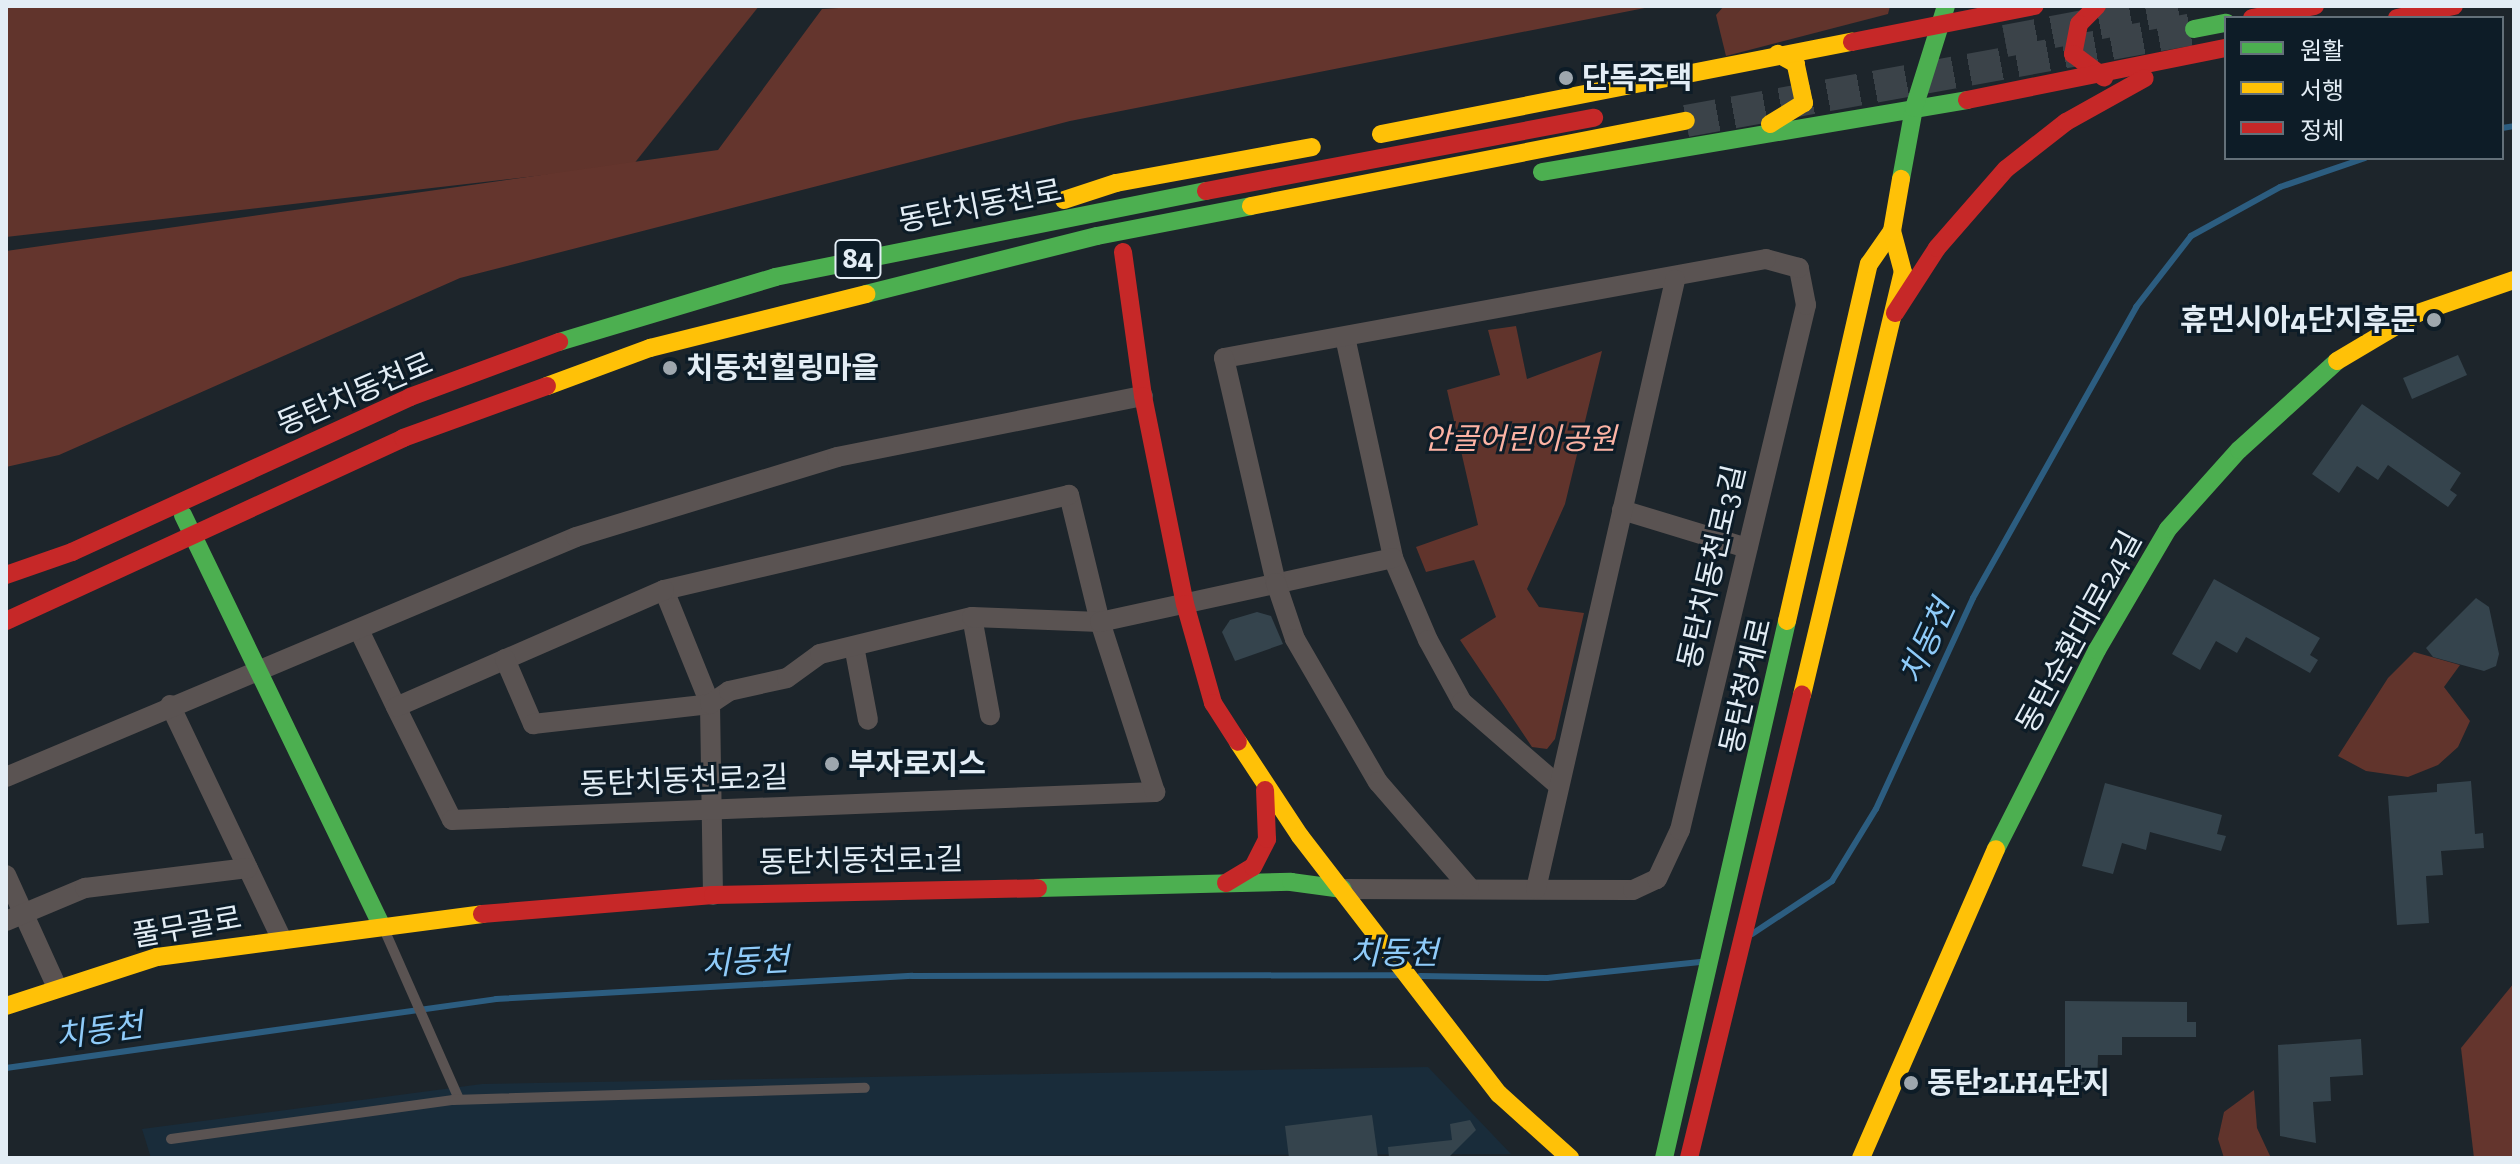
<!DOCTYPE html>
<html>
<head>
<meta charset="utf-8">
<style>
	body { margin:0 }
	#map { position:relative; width:2520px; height:1164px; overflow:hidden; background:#1d252b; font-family:"Zilla Slab","Noto Sans KR",serif }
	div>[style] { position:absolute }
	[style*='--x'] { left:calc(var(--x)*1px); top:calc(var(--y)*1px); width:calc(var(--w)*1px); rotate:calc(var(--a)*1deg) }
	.built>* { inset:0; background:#192c3a }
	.green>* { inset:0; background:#61342c }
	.forest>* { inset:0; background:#64352d }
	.stream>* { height:6px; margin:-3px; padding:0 3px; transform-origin:3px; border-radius:3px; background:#2c5d80 }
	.building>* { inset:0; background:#35444d }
	.primary-tunnel>* { height:32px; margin-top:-16px; transform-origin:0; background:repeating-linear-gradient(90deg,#3b4349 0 32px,transparent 0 48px) }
	.lane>* { height:10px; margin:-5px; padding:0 5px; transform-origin:5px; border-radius:5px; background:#5a5352 }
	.street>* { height:20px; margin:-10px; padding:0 10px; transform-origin:10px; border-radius:10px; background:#5a5352 }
	.fast>* { height:18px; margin:-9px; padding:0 9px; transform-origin:9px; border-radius:9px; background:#4caf50 }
	.slow>* { height:18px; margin:-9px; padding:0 9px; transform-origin:9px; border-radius:9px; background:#ffc107 }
	.jam>* { height:18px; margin:-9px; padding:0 9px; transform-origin:9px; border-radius:9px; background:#c62828 }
	.dots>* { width:22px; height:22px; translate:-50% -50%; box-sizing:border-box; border:4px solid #0d1c27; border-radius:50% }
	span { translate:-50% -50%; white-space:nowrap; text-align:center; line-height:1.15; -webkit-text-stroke:6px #0d1c27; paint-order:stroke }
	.shield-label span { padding:2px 6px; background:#0d1c27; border:2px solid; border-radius:6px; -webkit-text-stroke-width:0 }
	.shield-label { font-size:28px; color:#e3edf5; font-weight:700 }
	.poi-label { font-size:30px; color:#e3edf5; font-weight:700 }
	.left { translate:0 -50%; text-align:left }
	.right { translate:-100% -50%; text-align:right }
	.street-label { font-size:30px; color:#e3edf5 }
	.park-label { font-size:30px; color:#fdb3a4; font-style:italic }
	.water-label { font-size:32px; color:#8fcbf9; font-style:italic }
	.frame { position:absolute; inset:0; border:8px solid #e3edf5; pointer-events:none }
	.legend { position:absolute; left:2224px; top:16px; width:280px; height:144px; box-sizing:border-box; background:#0d1c27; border:2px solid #637079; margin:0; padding:10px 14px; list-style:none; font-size:24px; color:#e3edf5 }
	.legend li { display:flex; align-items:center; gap:16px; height:40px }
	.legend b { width:40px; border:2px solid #637079 }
</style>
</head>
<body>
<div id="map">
	<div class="built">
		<i style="clip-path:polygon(1428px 1067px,1511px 1154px,151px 1158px,142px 1129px,482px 1084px)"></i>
	</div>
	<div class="green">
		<i style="clip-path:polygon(6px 6px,759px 6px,633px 165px,6px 237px)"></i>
		<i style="clip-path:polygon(1724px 6px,1890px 6px,1888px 14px,1726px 56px,1716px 15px)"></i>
		<i style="clip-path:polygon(1516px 326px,1527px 379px,1602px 351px,1565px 504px,1527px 589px,1539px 607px,1584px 613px,1555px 739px,1547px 749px,1532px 747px,1460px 640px,1496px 617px,1474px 560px,1426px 572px,1416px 547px,1478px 525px,1447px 390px,1500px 375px,1488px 330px)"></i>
		<i style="clip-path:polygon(2414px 652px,2460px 665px,2444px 687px,2470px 721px,2458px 747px,2438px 765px,2408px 777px,2366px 771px,2338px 756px,2388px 678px)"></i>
		<i style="clip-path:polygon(2254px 1090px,2257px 1128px,2271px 1158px,2224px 1158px,2218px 1139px,2224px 1112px)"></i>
	</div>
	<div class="forest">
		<i style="clip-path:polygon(873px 6px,1655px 6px,1070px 121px,460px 278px,59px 455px,6px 467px,6px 251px,718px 150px,822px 9px)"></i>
		<i style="clip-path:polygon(2514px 983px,2514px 1158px,2474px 1158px,2461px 1048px)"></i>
	</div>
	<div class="stream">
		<i style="--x:2502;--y:128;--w:12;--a:-9"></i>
		<i style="--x:1752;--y:934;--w:96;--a:-33.5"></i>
		<i style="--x:1832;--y:881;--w:84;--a:-58.6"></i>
		<i style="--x:1876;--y:809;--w:232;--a:-65.3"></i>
		<i style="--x:1973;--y:598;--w:334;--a:-60.7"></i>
		<i style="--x:2136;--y:307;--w:90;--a:-52.2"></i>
		<i style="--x:2191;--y:236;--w:102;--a:-28.8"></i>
		<i style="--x:2280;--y:187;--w:90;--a:-18.8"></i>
		<i style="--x:1420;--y:976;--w:127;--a:0.9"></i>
		<i style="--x:1547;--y:978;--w:154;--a:-6"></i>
		<i style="--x:6;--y:1068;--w:495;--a:-8"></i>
		<i style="--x:496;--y:999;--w:417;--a:-3.2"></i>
		<i style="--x:912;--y:976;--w:485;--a:-0.1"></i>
	</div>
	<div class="building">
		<i style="clip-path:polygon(2458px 355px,2467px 375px,2412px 399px,2403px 378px)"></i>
		<i style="clip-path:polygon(2362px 404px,2461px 473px,2450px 490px,2457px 495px,2448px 507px,2388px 465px,2378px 480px,2357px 466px,2339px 493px,2312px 474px)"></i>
		<i style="clip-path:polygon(2214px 579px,2320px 638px,2310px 655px,2318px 660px,2310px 673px,2246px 637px,2237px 653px,2216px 641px,2200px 670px,2172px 654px)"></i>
		<i style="clip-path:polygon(2476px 598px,2489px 607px,2499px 654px,2496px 666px,2484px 671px,2433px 657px,2426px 648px)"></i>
		<i style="clip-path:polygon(1257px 612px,1271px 616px,1283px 644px,1235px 661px,1222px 632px,1230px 620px)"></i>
		<i style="clip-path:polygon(2471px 781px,2475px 834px,2483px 833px,2484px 848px,2441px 851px,2443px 875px,2426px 876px,2429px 923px,2397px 925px,2388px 796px,2437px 792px,2437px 784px)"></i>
		<i style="clip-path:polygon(2105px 783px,2222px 815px,2217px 834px,2226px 836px,2221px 851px,2150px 832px,2146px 850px,2122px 843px,2113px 874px,2082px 866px)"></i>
		<i style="clip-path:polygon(2065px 1001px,2187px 1002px,2187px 1022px,2196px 1022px,2196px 1037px,2122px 1037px,2122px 1055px,2098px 1055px,2097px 1087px,2065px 1087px)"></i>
		<i style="clip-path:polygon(2361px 1039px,2363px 1075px,2330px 1077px,2331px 1101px,2313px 1102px,2316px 1143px,2280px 1136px,2278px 1045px)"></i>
		<i style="clip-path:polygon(1372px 1115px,1378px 1158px,1289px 1158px,1285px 1126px)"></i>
		<i style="clip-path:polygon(1470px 1120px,1476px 1130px,1448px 1158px,1389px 1158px,1388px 1147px,1452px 1140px,1450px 1124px)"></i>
	</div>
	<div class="primary-tunnel">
		<i style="--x:2005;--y:41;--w:189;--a:-10.7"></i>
		<i style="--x:1686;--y:121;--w:516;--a:-10.27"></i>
	</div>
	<div class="lane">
		<i style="--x:384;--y:929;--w:186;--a:66.2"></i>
		<i style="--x:171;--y:1139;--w:285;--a:-7.9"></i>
		<i style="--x:453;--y:1100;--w:412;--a:-1.7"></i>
	</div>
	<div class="street">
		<i style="--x:1345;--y:337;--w:226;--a:77.7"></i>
		<i style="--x:1393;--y:558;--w:89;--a:66.9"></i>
		<i style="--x:1428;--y:640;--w:71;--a:61.3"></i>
		<i style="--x:1462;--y:702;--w:128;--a:40.9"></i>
		<i style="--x:1622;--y:510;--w:131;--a:16.9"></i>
		<i style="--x:664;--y:590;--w:123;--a:68"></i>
		<i style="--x:710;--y:704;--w:191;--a:89.1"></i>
		<i style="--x:972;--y:617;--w:100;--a:79.6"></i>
		<i style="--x:359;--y:630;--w:85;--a:64.3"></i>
		<i style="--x:396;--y:707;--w:126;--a:63.6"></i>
		<i style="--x:452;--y:820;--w:704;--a:-2.28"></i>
		<i style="--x:1155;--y:792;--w:179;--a:-107.9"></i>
		<i style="--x:1100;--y:622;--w:131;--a:-103.7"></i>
		<i style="--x:1069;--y:495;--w:416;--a:166.8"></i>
		<i style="--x:664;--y:590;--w:292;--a:156.4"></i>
		<i style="--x:854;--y:646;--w:75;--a:79.3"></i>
		<i style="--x:505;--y:659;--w:71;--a:66.7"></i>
		<i style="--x:533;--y:724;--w:178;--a:-6.4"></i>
		<i style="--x:710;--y:704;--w:23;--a:-34"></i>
		<i style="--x:729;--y:691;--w:59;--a:-12.6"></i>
		<i style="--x:787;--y:678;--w:41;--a:-36"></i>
		<i style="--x:820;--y:654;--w:156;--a:-13.7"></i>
		<i style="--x:972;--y:617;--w:128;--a:2.2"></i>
		<i style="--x:1100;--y:622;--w:300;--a:-12.3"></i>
		<i style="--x:170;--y:705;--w:260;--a:64.5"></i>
		<i style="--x:6;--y:777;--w:618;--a:-22.83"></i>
		<i style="--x:576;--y:537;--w:273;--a:-17"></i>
		<i style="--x:837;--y:457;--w:312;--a:-11.3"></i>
		<i style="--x:6;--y:875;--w:121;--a:65.6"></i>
		<i style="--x:1343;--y:889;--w:290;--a:0.2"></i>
		<i style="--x:1633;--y:890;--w:26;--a:-25"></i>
		<i style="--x:1657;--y:879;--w:54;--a:-64.9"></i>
		<i style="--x:1680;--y:830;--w:540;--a:-76.5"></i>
		<i style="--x:1806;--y:305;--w:38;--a:-101"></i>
		<i style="--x:1799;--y:268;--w:34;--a:-165"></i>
		<i style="--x:1766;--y:259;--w:551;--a:169.65"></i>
		<i style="--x:1224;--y:358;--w:231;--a:77"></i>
		<i style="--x:1276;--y:583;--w:59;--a:71.3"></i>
		<i style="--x:1295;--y:639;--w:165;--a:59.9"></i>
		<i style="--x:1378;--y:782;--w:139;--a:49.1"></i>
		<i style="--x:1536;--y:889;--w:625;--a:-77.14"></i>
		<i style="--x:6;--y:921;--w:86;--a:-22.7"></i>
		<i style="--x:85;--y:888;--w:164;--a:-7"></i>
	</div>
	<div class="fast">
		<i style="--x:2194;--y:29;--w:33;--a:-11"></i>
		<i style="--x:1542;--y:172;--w:431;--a:-9.6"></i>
		<i style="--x:1901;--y:179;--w:72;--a:-79.6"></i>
		<i style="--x:1914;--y:108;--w:107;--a:-72.6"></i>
		<i style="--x:866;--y:294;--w:238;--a:-14.1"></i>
		<i style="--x:1097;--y:236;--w:157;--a:-11"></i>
		<i style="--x:559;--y:342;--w:226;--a:-16.7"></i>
		<i style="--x:775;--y:277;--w:439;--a:-11.3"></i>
		<i style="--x:183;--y:515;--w:457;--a:64.2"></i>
		<i style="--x:1996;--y:849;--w:223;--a:-63.1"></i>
		<i style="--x:2097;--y:650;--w:140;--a:-59.6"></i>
		<i style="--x:2168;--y:529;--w:106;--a:-48.1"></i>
		<i style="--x:2239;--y:450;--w:132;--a:-42.2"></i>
		<i style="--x:1038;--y:888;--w:253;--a:-1.4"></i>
		<i style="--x:1291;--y:882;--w:52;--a:7.7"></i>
		<i style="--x:1664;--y:1158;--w:551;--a:-77.1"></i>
	</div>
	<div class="slow">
		<i style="--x:1770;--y:124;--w:40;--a:-32"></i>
		<i style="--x:1804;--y:103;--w:40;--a:-102"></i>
		<i style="--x:1796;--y:64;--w:21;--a:-151"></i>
		<i style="--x:1381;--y:134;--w:480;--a:-11.1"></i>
		<i style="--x:1064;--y:200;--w:55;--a:-18.1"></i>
		<i style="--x:1116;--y:183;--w:199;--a:-10.4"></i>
		<i style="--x:1251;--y:206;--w:443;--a:-11.1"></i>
		<i style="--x:2337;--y:361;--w:94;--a:-30.7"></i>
		<i style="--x:2418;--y:313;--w:102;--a:-19"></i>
		<i style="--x:547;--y:386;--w:110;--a:-20.3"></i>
		<i style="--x:650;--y:348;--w:223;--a:-14"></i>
		<i style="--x:1787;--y:621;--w:366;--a:-77.1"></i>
		<i style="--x:1869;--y:264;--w:40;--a:-55.1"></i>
		<i style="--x:1802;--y:695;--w:435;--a:-76.6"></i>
		<i style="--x:1903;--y:272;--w:42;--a:-105"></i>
		<i style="--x:1892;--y:231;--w:53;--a:-80.2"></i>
		<i style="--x:1238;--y:742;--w:113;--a:56.6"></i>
		<i style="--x:1300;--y:836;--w:326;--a:52.4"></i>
		<i style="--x:1499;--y:1094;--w:96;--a:42"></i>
		<i style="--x:6;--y:1006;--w:159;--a:-18"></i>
		<i style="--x:157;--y:957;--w:328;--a:-7.5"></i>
		<i style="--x:1861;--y:1158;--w:337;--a:-66.4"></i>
	</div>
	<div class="jam">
		<i style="--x:2097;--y:6;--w:25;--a:135"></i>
		<i style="--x:2079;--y:24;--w:31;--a:101"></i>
		<i style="--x:2073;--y:54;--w:39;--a:37"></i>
		<i style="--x:2252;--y:18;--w:64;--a:-10.8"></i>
		<i style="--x:2397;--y:18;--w:58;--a:-11.9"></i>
		<i style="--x:1852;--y:42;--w:186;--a:-11.2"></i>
		<i style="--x:1967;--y:100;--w:264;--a:-11.4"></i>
		<i style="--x:1206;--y:191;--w:395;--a:-10.7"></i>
		<i style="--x:1123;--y:252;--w:145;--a:82.1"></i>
		<i style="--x:1143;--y:396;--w:212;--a:78.6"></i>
		<i style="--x:1185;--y:604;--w:103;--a:74.2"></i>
		<i style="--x:1213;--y:703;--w:46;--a:57.3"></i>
		<i style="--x:1895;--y:313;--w:77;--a:-57.1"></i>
		<i style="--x:1937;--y:248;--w:105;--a:-48.9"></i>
		<i style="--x:2006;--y:169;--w:76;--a:-38.1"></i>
		<i style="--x:2066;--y:122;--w:90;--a:-29.1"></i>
		<i style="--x:72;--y:552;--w:372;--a:-24.6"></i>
		<i style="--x:410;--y:397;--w:159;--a:-20.3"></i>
		<i style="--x:6;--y:575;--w:70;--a:-19.2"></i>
		<i style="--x:6;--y:621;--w:437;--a:-24.7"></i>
		<i style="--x:403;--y:438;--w:153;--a:-19.9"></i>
		<i style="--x:1226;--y:883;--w:31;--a:-31"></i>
		<i style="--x:1253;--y:867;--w:31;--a:-63"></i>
		<i style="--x:1267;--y:839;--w:49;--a:-92.3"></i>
		<i style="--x:482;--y:914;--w:232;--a:-4.7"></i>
		<i style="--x:713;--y:895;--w:325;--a:-1.2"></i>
		<i style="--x:1689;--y:1158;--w:477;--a:-76.3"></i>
	</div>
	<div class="dots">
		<i style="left:1566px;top:78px;background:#9ea7ae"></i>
		<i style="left:2434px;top:320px;background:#9ea7ae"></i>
		<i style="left:670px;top:368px;background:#9ea7ae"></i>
		<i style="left:832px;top:764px;background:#9ea7ae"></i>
		<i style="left:1911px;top:1083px;background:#9ea7ae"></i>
	</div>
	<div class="shield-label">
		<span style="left:858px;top:259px">84</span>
	</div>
	<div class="poi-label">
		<span class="left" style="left:1582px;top:78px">단독주택</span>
		<span class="right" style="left:2418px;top:320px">휴먼시아4단지후문</span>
		<span class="left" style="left:686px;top:368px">치동천힐링마을</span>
		<span class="left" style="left:848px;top:764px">부자로지스</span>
		<span class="left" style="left:1927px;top:1083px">동탄2LH4단지</span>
	</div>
	<div class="street-label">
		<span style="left:980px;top:206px;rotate:-11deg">동탄치동천로</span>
		<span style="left:355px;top:394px;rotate:-23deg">동탄치동천로</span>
		<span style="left:1712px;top:567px;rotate:-77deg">동탄치동천로3길</span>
		<span style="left:2079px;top:632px;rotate:-61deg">동탄순환대로24길</span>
		<span style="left:1746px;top:686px;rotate:-77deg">동탄청계로</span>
		<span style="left:684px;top:781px;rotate:-2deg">동탄치동천로2길</span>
		<span style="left:861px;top:861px;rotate:-1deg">동탄치동천로1길</span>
		<span style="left:187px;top:927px;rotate:-10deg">풀무골로</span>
	</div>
	<div class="park-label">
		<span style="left:1520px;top:439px">안골어린이공원</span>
	</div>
	<div class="water-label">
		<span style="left:1927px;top:642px;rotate:-65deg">치동천</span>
		<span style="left:1394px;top:953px">치동천</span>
		<span style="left:745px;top:962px;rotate:-3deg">치동천</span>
		<span style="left:99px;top:1031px;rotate:-8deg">치동천</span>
	</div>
	<div class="frame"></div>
	<ul class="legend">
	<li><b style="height:10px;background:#4caf50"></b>원활</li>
	<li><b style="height:10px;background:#ffc107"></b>서행</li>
	<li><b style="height:10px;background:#c62828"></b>정체</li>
	</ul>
</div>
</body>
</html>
